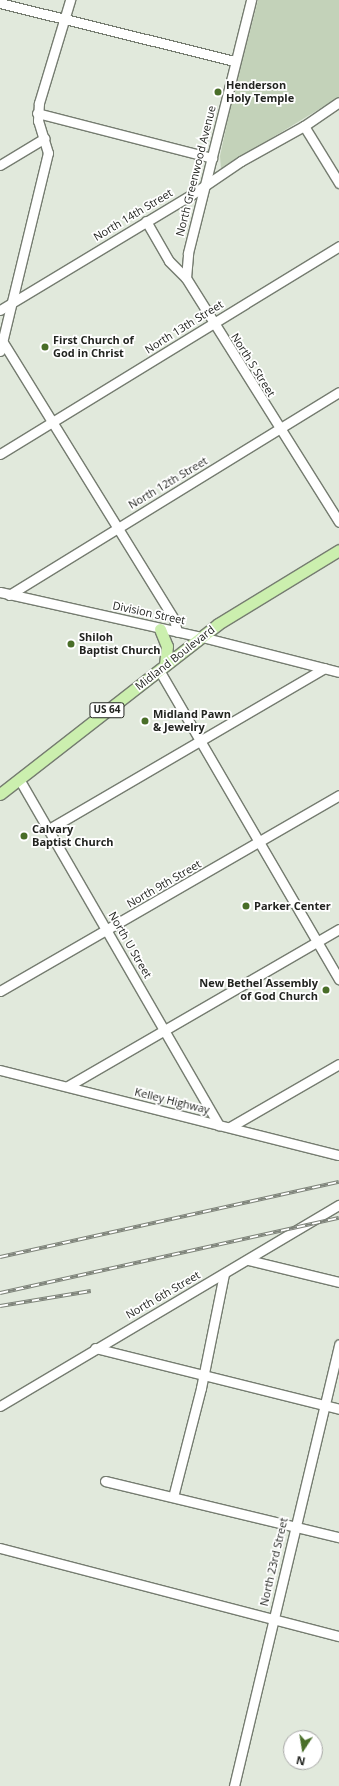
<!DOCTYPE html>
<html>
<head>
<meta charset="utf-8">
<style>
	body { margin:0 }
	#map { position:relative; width:339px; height:1786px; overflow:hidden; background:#e1e9dc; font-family:"Open Sans",sans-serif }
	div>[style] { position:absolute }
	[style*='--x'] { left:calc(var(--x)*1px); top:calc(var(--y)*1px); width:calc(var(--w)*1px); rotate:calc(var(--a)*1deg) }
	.green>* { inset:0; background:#c3d2b9 }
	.roads { filter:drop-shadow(1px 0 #757c70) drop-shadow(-1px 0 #757c70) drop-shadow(0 1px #757c70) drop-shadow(0 -1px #757c70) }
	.minor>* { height:9px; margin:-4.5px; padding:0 4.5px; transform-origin:4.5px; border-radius:4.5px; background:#fff }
	.major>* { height:11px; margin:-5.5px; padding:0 5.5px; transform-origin:5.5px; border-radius:5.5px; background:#cbefae }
	.rail>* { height:4px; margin-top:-2px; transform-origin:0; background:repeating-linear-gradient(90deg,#fff 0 8px,#7e837a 0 16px); box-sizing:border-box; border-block:1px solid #7e837a }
	.dots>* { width:11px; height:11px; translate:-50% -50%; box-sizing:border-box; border:2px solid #fff; border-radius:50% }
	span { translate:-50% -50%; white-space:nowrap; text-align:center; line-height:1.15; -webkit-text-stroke:3.5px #fff; paint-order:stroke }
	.shield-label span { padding:1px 3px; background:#fff; border:1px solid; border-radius:3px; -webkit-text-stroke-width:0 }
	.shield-label { font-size:10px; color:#222420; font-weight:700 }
	.poi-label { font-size:11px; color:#222420; font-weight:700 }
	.left { translate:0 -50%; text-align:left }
	.right { translate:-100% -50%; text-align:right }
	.street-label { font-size:11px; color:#222420 }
	.north { position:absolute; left:283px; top:1730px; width:40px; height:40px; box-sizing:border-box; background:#fff; border:1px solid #a7a7a6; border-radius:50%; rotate:192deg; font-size:11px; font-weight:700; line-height:16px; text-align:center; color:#222420 }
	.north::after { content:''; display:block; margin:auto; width:14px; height:18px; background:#496e28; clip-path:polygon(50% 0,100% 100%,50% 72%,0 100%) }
</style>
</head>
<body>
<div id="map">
	<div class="green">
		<i style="clip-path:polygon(258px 0,339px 0,339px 97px,221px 169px,220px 156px,232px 100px)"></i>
	</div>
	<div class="roads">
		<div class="minor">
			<i style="--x:0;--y:3;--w:242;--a:13.9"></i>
			<i style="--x:37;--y:113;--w:181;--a:14.4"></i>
			<i style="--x:304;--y:126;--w:67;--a:58.4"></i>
			<i style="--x:0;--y:165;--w:52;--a:-31"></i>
			<i style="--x:146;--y:221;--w:46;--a:60.1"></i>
			<i style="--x:169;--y:261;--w:24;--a:45"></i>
			<i style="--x:186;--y:278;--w:288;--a:57.9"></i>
			<i style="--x:186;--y:278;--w:25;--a:-85"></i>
			<i style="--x:188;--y:253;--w:261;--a:-76"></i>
			<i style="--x:0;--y:310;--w:223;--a:-31.1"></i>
			<i style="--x:191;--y:195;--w:60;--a:-34.2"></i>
			<i style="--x:241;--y:161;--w:72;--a:-29.1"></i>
			<i style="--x:304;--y:126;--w:42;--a:-34.4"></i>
			<i style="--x:1;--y:339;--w:329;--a:58.3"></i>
			<i style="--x:174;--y:619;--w:13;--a:77"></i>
			<i style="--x:0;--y:351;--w:204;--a:-76.4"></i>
			<i style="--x:48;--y:153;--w:34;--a:-107"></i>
			<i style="--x:38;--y:121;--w:18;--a:-87"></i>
			<i style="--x:39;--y:103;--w:108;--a:-73.2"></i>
			<i style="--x:0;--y:454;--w:398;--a:-31.5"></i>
			<i style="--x:0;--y:592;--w:207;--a:12.6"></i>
			<i style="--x:202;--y:637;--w:141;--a:14.3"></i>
			<i style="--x:9;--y:595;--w:387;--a:-31.6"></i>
			<i style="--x:159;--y:670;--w:358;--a:59.8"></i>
			<i style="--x:19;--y:779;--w:400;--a:60"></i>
			<i style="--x:49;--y:829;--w:319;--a:-30.3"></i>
			<i style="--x:0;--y:991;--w:392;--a:-30"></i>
			<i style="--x:0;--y:1070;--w:349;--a:14.1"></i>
			<i style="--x:68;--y:1086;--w:313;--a:-30.1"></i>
			<i style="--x:230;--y:1127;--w:126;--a:-30"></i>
			<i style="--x:248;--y:1260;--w:94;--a:13.6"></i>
			<i style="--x:95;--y:1348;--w:252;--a:14"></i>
			<i style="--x:0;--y:1406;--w:394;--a:-30.7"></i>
			<i style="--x:105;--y:1481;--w:241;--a:13.5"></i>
			<i style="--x:173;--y:1497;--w:113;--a:-75.6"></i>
			<i style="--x:201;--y:1388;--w:116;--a:-78.6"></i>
			<i style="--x:0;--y:1548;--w:350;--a:14.6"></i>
			<i style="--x:234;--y:1786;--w:454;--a:-76.6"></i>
		</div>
		<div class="major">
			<i style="--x:160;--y:629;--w:18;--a:68"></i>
			<i style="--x:167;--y:646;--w:19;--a:96"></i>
			<i style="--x:0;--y:794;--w:276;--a:-37.9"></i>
			<i style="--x:218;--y:624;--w:142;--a:-31.4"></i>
		</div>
	</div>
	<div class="rail">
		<i style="--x:0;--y:1257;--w:347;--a:-12.5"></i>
		<i style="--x:0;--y:1293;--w:347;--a:-12.5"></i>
		<i style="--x:0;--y:1306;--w:92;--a:-9.4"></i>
	</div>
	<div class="dots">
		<i style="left:218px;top:92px;background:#496e28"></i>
		<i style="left:45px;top:347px;background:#496e28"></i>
		<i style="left:71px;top:644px;background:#496e28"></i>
		<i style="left:145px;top:721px;background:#496e28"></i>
		<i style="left:24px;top:836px;background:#496e28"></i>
		<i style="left:246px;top:906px;background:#496e28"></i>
		<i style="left:326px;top:990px;background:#496e28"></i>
	</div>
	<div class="shield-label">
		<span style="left:107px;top:710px">US 64</span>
	</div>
	<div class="poi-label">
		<span class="left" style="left:226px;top:92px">Henderson<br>Holy Temple</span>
		<span class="left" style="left:53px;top:347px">First Church of<br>God in Christ</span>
		<span class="left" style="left:79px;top:644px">Shiloh<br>Baptist Church</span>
		<span class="left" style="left:153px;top:721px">Midland Pawn<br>&amp; Jewelry</span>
		<span class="left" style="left:32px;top:836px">Calvary<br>Baptist Church</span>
		<span class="left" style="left:254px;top:906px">Parker Center</span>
		<span class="right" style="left:318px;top:990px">New Bethel Assembly<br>of God Church</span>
	</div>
	<div class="street-label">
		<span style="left:196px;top:171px;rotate:-76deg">North Greenwood Avenue</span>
		<span style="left:133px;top:215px;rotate:-31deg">North 14th Street</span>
		<span style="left:184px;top:327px;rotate:-32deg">North 13th Street</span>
		<span style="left:253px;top:365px;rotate:58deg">North S Street</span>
		<span style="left:168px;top:483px;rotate:-31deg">North 12th Street</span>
		<span style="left:149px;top:613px;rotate:12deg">Division Street</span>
		<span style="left:175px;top:658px;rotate:-38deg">Midland Boulevard</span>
		<span style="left:164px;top:884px;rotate:-30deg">North 9th Street</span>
		<span style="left:130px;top:945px;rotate:60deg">North U Street</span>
		<span style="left:172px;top:1101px;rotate:14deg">Kelley Highway</span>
		<span style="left:163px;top:1295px;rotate:-30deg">North 6th Street</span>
		<span style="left:274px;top:1562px;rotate:-77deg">North 23rd Street</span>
	</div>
	<div class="north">N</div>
</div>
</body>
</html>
